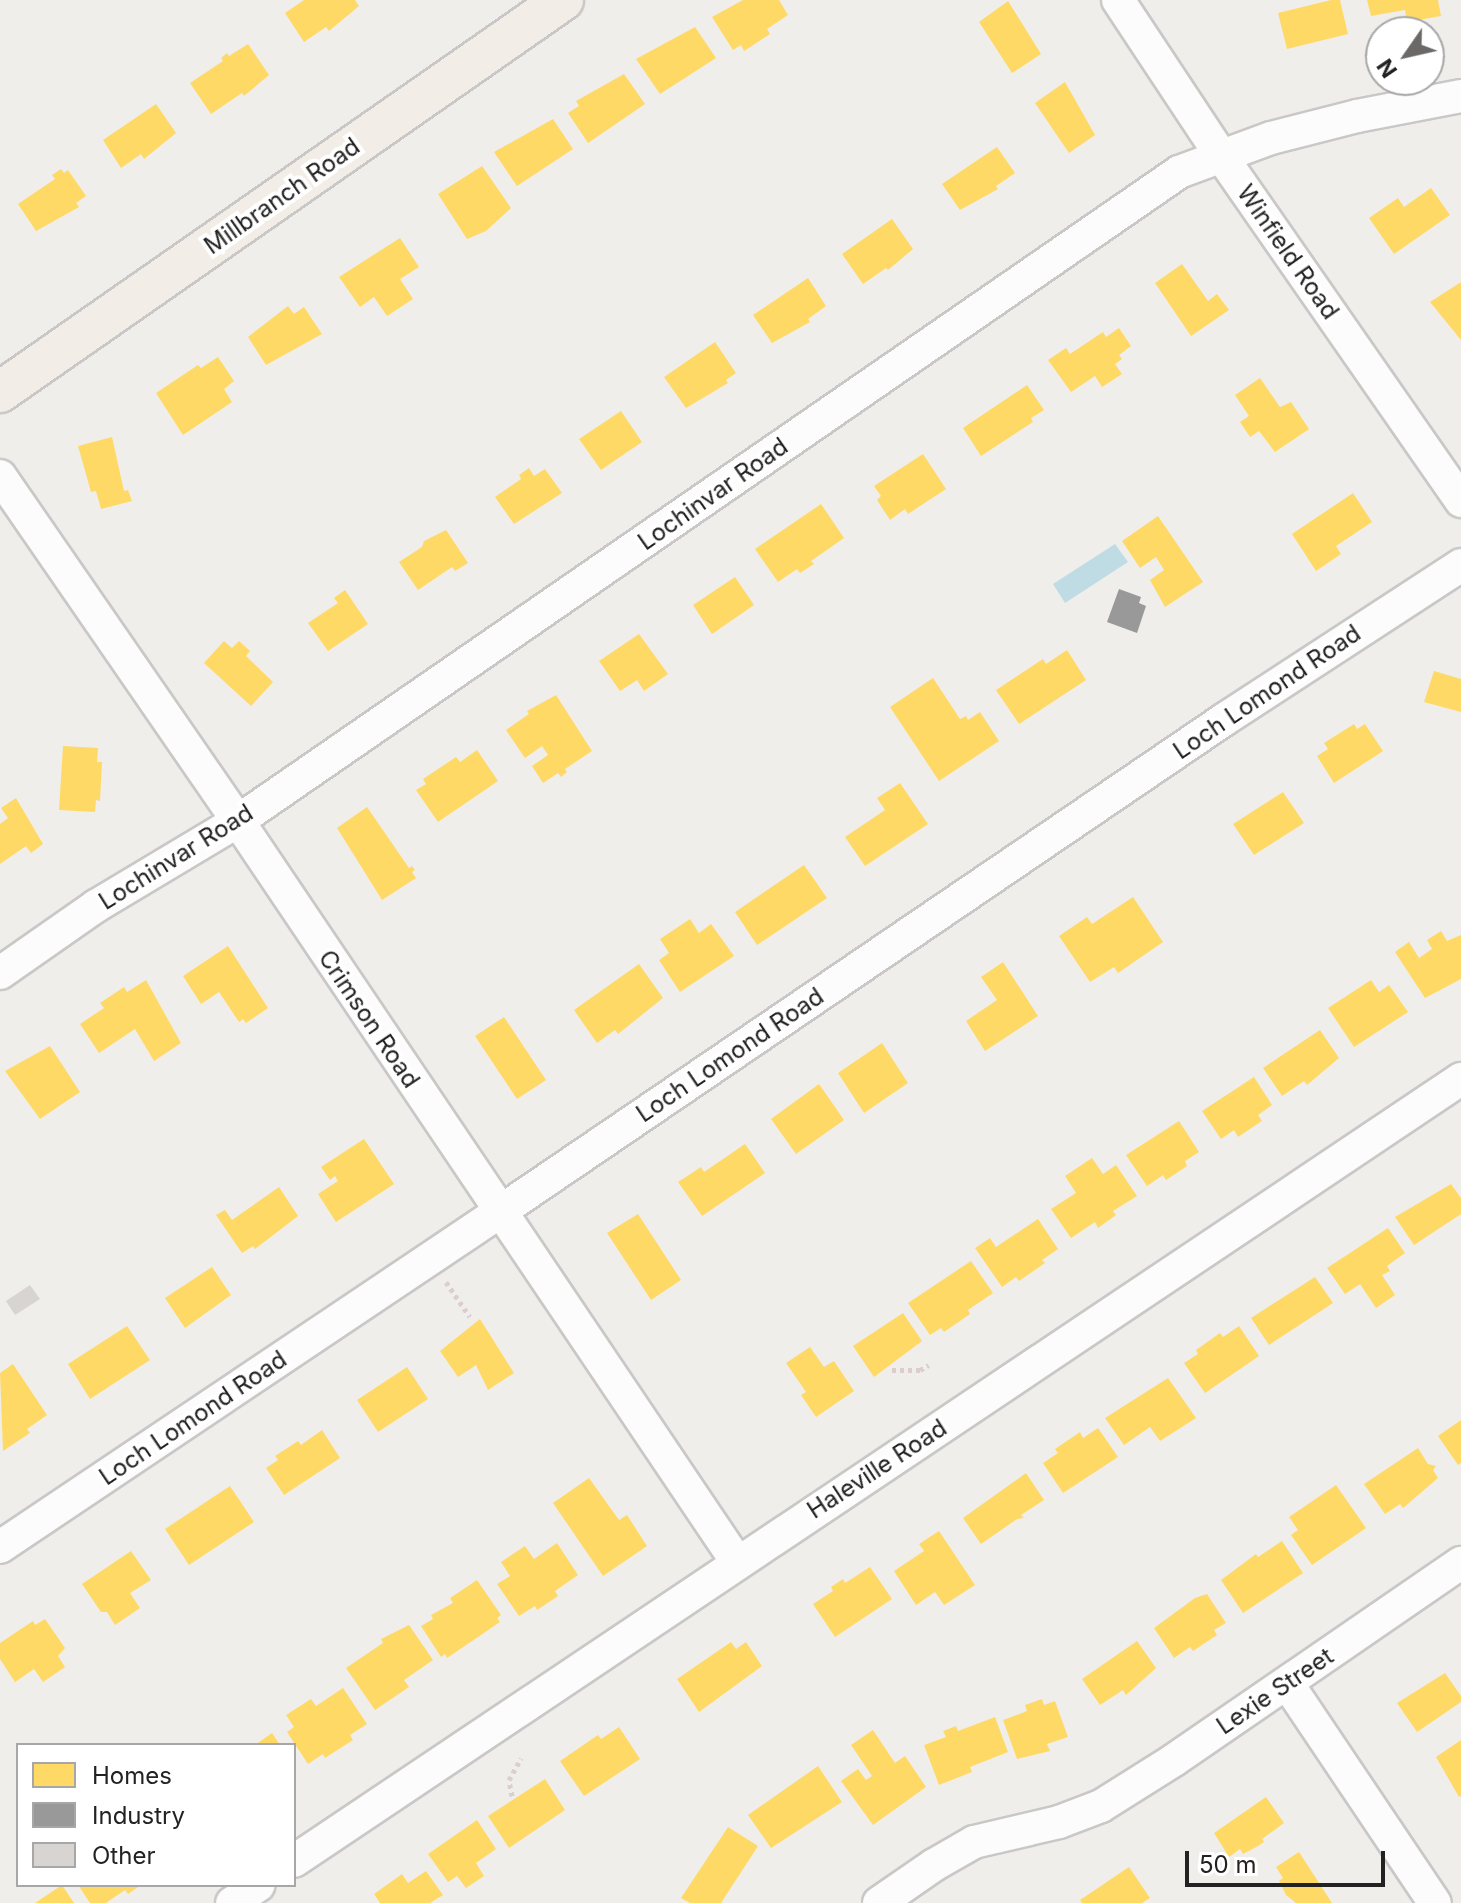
<!DOCTYPE html>
<html>
<head>
<meta charset="utf-8">
<style>
	body { margin:0 }
	#map { position:relative; width:1461px; height:1903px; overflow:hidden; background:#f0eeeb; font-family:Inter,sans-serif }
	div>[style] { position:absolute }
	[style*='--x'] { left:calc(var(--x)*1px); top:calc(var(--y)*1px); width:calc(var(--w)*1px); rotate:calc(var(--a)*1deg) }
	.water>* { inset:0; background:#bfdbe3 }
	.homes>* { inset:0; background:#ffd966 }
	.industry>* { inset:0; background:#999 }
	.building>* { inset:0; background:#d7d4d2 }
	.path>* { height:5px; margin-top:-2.5px; transform-origin:0; background:repeating-linear-gradient(90deg,#dccecd 0 4px,transparent 0 8px) }
	.roads { filter:drop-shadow(2px 0 #c9c8c7) drop-shadow(-2px 0 #c9c8c7) drop-shadow(0 2px #c9c8c7) drop-shadow(0 -2px #c9c8c7) }
	.minor>* { height:32px; margin:-16px; padding:0 16px; transform-origin:16px; border-radius:16px; background:#fdfcfc }
	.major>* { height:40px; margin:-20px; padding:0 20px; transform-origin:20px; border-radius:20px; background:#f3ede7 }
	span { translate:-50% -50%; white-space:nowrap; text-align:center; line-height:1.15; -webkit-text-stroke:8px #fff; paint-order:stroke }
	.street-label { font-size:24px; color:#222 }
	.legend { position:absolute; left:16px; top:1743px; width:280px; height:144px; box-sizing:border-box; background:#fff; border:2px solid #a7a7a7; margin:0; padding:10px 14px; list-style:none; font-size:24px; color:#222 }
	.legend li { display:flex; align-items:center; gap:16px; height:40px }
	.legend b { width:40px; border:2px solid #a7a7a7 }
	.north { position:absolute; left:1365px; top:16px; width:80px; height:80px; box-sizing:border-box; background:#fff; border:2px solid #a7a7a7; border-radius:50%; rotate:236deg; font-size:22px; font-weight:700; line-height:32px; text-align:center; color:#222 }
	.north::after { content:''; display:block; margin:auto; width:28px; height:36px; background:#6a6968; clip-path:polygon(50% 0,100% 100%,50% 72%,0 100%) }
	.scale { position:absolute; left:1185px; top:1851px; width:200px; height:36px; box-sizing:border-box; border:4px solid #222; border-top:0; padding-left:10px; font-size:24px; line-height:28px; white-space:nowrap; color:#222; -webkit-text-stroke:6px #fff; paint-order:stroke }
</style>
</head>
<body>
<div id="map">
	<div class="water">
		<i style="clip-path:polygon(1115px 544px,1128px 562px,1065px 603px,1053px 584px)"></i>
	</div>
	<div class="homes">
		<i style="clip-path:polygon(304px 0,355px 0,359px 6px,329px 31px,326px 27px,304px 42px,285px 13px)"></i>
		<i style="clip-path:polygon(743px 0,779px 0,788px 15px,767px 29px,770px 34px,744px 51px,741px 45px,733px 50px,712px 17px)"></i>
		<i style="clip-path:polygon(1331px 0,1340px 0,1348px 34px,1287px 49px,1278px 13px)"></i>
		<i style="clip-path:polygon(1367px 0,1438px 0,1441px 16px,1407px 22px,1405px 10px,1371px 16px)"></i>
		<i style="clip-path:polygon(1008px 1px,1041px 54px,1012px 73px,979px 22px)"></i>
		<i style="clip-path:polygon(695px 27px,716px 58px,660px 94px,636px 59px)"></i>
		<i style="clip-path:polygon(248px 44px,269px 75px,244px 96px,242px 93px,211px 114px,190px 83px,223px 61px,221px 58px,227px 53px,229px 56px)"></i>
		<i style="clip-path:polygon(624px 74px,645px 104px,588px 143px,568px 113px,579px 106px,576px 101px)"></i>
		<i style="clip-path:polygon(1065px 82px,1095px 135px,1069px 153px,1035px 103px)"></i>
		<i style="clip-path:polygon(156px 104px,176px 133px,144px 159px,141px 154px,121px 168px,103px 140px)"></i>
		<i style="clip-path:polygon(553px 119px,573px 149px,517px 186px,494px 152px)"></i>
		<i style="clip-path:polygon(997px 147px,1015px 173px,996px 186px,998px 189px,960px 210px,942px 184px)"></i>
		<i style="clip-path:polygon(482px 166px,511px 208px,486px 231px,467px 239px,438px 194px)"></i>
		<i style="clip-path:polygon(61px 169px,64px 173px,68px 170px,86px 196px,76px 203px,79px 207px,36px 231px,18px 204px,55px 179px,52px 175px)"></i>
		<i style="clip-path:polygon(1431px 188px,1450px 215px,1394px 254px,1369px 218px,1398px 198px,1404px 207px)"></i>
		<i style="clip-path:polygon(892px 219px,913px 249px,888px 270px,886px 268px,863px 284px,842px 254px)"></i>
		<i style="clip-path:polygon(400px 238px,419px 267px,400px 279px,413px 299px,387px 316px,374px 297px,360px 307px,339px 277px)"></i>
		<i style="clip-path:polygon(1182px 264px,1208px 301px,1217px 294px,1229px 310px,1191px 336px,1155px 283px)"></i>
		<i style="clip-path:polygon(808px 278px,826px 306px,808px 319px,810px 322px,772px 343px,753px 315px)"></i>
		<i style="clip-path:polygon(1461px 282px,1461px 340px,1430px 302px)"></i>
		<i style="clip-path:polygon(288px 306px,294px 314px,304px 307px,322px 334px,266px 365px,248px 337px)"></i>
		<i style="clip-path:polygon(1119px 328px,1131px 346px,1119px 355px,1122px 359px,1115px 364px,1122px 374px,1102px 387px,1095px 376px,1071px 392px,1048px 360px,1066px 348px,1070px 354px,1103px 332px,1106px 337px)"></i>
		<i style="clip-path:polygon(715px 342px,736px 373px,726px 380px,728px 383px,686px 408px,664px 377px)"></i>
		<i style="clip-path:polygon(218px 357px,234px 381px,224px 389px,232px 402px,183px 435px,156px 393px,198px 365px,201px 368px)"></i>
		<i style="clip-path:polygon(1260px 378px,1280px 407px,1291px 402px,1309px 429px,1275px 452px,1259px 431px,1250px 437px,1240px 422px,1249px 416px,1235px 395px)"></i>
		<i style="clip-path:polygon(1027px 385px,1044px 410px,1031px 418px,1033px 422px,981px 456px,963px 428px)"></i>
		<i style="clip-path:polygon(621px 411px,642px 442px,601px 470px,579px 439px)"></i>
		<i style="clip-path:polygon(112px 437px,124px 491px,128px 490px,132px 501px,101px 509px,96px 491px,91px 492px,78px 446px)"></i>
		<i style="clip-path:polygon(923px 454px,946px 489px,908px 514px,905px 509px,890px 520px,877px 500px,881px 496px,874px 486px)"></i>
		<i style="clip-path:polygon(529px 468px,534px 476px,545px 469px,562px 493px,514px 524px,495px 497px,521px 479px,519px 475px)"></i>
		<i style="clip-path:polygon(1353px 493px,1372px 522px,1336px 546px,1341px 554px,1316px 571px,1292px 534px)"></i>
		<i style="clip-path:polygon(821px 504px,844px 538px,811px 561px,814px 564px,800px 573px,797px 569px,778px 582px,755px 549px)"></i>
		<i style="clip-path:polygon(1158px 516px,1203px 582px,1165px 607px,1150px 580px,1164px 570px,1156px 557px,1140px 568px,1122px 541px)"></i>
		<i style="clip-path:polygon(446px 530px,468px 563px,455px 571px,452px 567px,418px 590px,399px 562px,422px 547px,424px 541px)"></i>
		<i style="clip-path:polygon(735px 577px,754px 605px,712px 634px,693px 605px)"></i>
		<i style="clip-path:polygon(345px 590px,368px 624px,328px 651px,308px 623px,338px 603px,334px 598px)"></i>
		<i style="clip-path:polygon(639px 634px,668px 674px,644px 691px,637px 680px,620px 691px,599px 661px)"></i>
		<i style="clip-path:polygon(224px 641px,232px 648px,239px 641px,250px 651px,246px 656px,273px 682px,251px 706px,204px 663px)"></i>
		<i style="clip-path:polygon(1067px 650px,1086px 680px,1019px 724px,996px 690px,1043px 659px,1046px 664px)"></i>
		<i style="clip-path:polygon(1434px 671px,1461px 679px,1461px 712px,1424px 702px)"></i>
		<i style="clip-path:polygon(933px 678px,960px 719px,966px 716px,968px 720px,980px 712px,999px 741px,939px 781px,890px 707px)"></i>
		<i style="clip-path:polygon(556px 695px,592px 751px,565px 769px,567px 772px,561px 777px,558px 773px,543px 783px,532px 766px,548px 755px,542px 746px,525px 758px,506px 730px,529px 714px,527px 711px)"></i>
		<i style="clip-path:polygon(1354px 724px,1357px 729px,1365px 724px,1383px 751px,1334px 783px,1317px 756px,1328px 749px,1324px 743px)"></i>
		<i style="clip-path:polygon(63px 746px,98px 748px,97px 762px,102px 762px,100px 801px,96px 800px,95px 812px,59px 810px)"></i>
		<i style="clip-path:polygon(477px 750px,498px 781px,438px 822px,416px 790px,426px 784px,423px 779px,456px 757px,460px 762px)"></i>
		<i style="clip-path:polygon(900px 783px,928px 824px,865px 866px,845px 837px,885px 810px,877px 798px)"></i>
		<i style="clip-path:polygon(1283px 792px,1304px 823px,1254px 855px,1233px 824px)"></i>
		<i style="clip-path:polygon(16px 798px,43px 844px,31px 853px,26px 846px,0 864px,0 824px,8px 818px,1px 808px)"></i>
		<i style="clip-path:polygon(367px 807px,409px 868px,412px 866px,415px 870px,412px 872px,416px 878px,382px 900px,337px 828px)"></i>
		<i style="clip-path:polygon(804px 865px,827px 898px,757px 945px,735px 912px)"></i>
		<i style="clip-path:polygon(1133px 897px,1163px 942px,1118px 973px,1114px 967px,1090px 982px,1059px 936px,1087px 917px,1092px 924px)"></i>
		<i style="clip-path:polygon(690px 919px,699px 933px,711px 924px,734px 956px,680px 992px,659px 960px,669px 953px,660px 939px)"></i>
		<i style="clip-path:polygon(1441px 931px,1447px 941px,1461px 935px,1461px 979px,1425px 998px,1395px 952px,1409px 942px,1419px 958px,1432px 949px,1427px 940px)"></i>
		<i style="clip-path:polygon(228px 946px,268px 1008px,246px 1023px,243px 1019px,239px 1022px,219px 992px,201px 1004px,183px 976px)"></i>
		<i style="clip-path:polygon(1003px 962px,1038px 1016px,985px 1051px,966px 1021px,997px 1000px,981px 977px)"></i>
		<i style="clip-path:polygon(639px 964px,663px 998px,618px 1034px,615px 1030px,597px 1043px,574px 1010px)"></i>
		<i style="clip-path:polygon(146px 980px,181px 1043px,154px 1061px,135px 1029px,99px 1053px,80px 1024px,104px 1008px,100px 1003px,124px 987px,127px 992px)"></i>
		<i style="clip-path:polygon(1371px 980px,1379px 992px,1389px 985px,1408px 1012px,1354px 1047px,1328px 1008px)"></i>
		<i style="clip-path:polygon(504px 1017px,546px 1080px,517px 1099px,475px 1036px)"></i>
		<i style="clip-path:polygon(1320px 1030px,1339px 1058px,1307px 1085px,1304px 1081px,1282px 1096px,1263px 1068px)"></i>
		<i style="clip-path:polygon(882px 1043px,908px 1083px,864px 1113px,838px 1073px)"></i>
		<i style="clip-path:polygon(50px 1046px,80px 1092px,40px 1119px,5px 1071px)"></i>
		<i style="clip-path:polygon(1254px 1077px,1272px 1105px,1258px 1115px,1262px 1121px,1238px 1137px,1234px 1130px,1221px 1139px,1202px 1111px)"></i>
		<i style="clip-path:polygon(819px 1084px,844px 1120px,796px 1154px,771px 1119px)"></i>
		<i style="clip-path:polygon(1179px 1121px,1199px 1152px,1185px 1161px,1187px 1166px,1166px 1180px,1163px 1175px,1147px 1186px,1126px 1155px)"></i>
		<i style="clip-path:polygon(364px 1139px,394px 1184px,336px 1222px,318px 1194px,338px 1181px,335px 1176px,330px 1180px,321px 1167px)"></i>
		<i style="clip-path:polygon(745px 1144px,765px 1173px,702px 1216px,678px 1182px,701px 1167px,704px 1172px)"></i>
		<i style="clip-path:polygon(1092px 1158px,1103px 1174px,1116px 1165px,1137px 1196px,1113px 1211px,1116px 1215px,1098px 1228px,1095px 1222px,1071px 1238px,1051px 1209px,1076px 1193px,1065px 1176px)"></i>
		<i style="clip-path:polygon(1451px 1184px,1461px 1198px,1461px 1214px,1414px 1245px,1395px 1217px)"></i>
		<i style="clip-path:polygon(279px 1187px,298px 1216px,255px 1249px,253px 1246px,242px 1253px,216px 1215px,225px 1210px,232px 1220px)"></i>
		<i style="clip-path:polygon(638px 1214px,681px 1280px,651px 1300px,607px 1233px)"></i>
		<i style="clip-path:polygon(1038px 1219px,1058px 1249px,1042px 1260px,1045px 1263px,1019px 1281px,1016px 1277px,1002px 1287px,975px 1248px,990px 1238px,996px 1247px)"></i>
		<i style="clip-path:polygon(1388px 1228px,1405px 1253px,1387px 1266px,1390px 1271px,1382px 1275px,1395px 1295px,1376px 1308px,1360px 1284px,1345px 1294px,1327px 1268px)"></i>
		<i style="clip-path:polygon(971px 1261px,993px 1293px,968px 1310px,970px 1314px,944px 1332px,941px 1328px,930px 1335px,908px 1303px)"></i>
		<i style="clip-path:polygon(212px 1267px,231px 1295px,185px 1328px,165px 1298px)"></i>
		<i style="clip-path:polygon(1315px 1277px,1333px 1303px,1269px 1345px,1251px 1318px)"></i>
		<i style="clip-path:polygon(903px 1313px,922px 1341px,874px 1377px,853px 1346px)"></i>
		<i style="clip-path:polygon(480px 1319px,514px 1373px,488px 1390px,476px 1365px,458px 1377px,440px 1351px)"></i>
		<i style="clip-path:polygon(127px 1326px,150px 1360px,90px 1399px,68px 1364px)"></i>
		<i style="clip-path:polygon(1239px 1326px,1259px 1356px,1205px 1393px,1184px 1363px,1198px 1354px,1196px 1350px,1220px 1333px,1223px 1337px)"></i>
		<i style="clip-path:polygon(810px 1347px,824px 1367px,834px 1361px,854px 1391px,816px 1417px,801px 1395px,806px 1392px,786px 1363px)"></i>
		<i style="clip-path:polygon(13px 1364px,47px 1415px,27px 1429px,30px 1433px,3px 1451px,0 1373px)"></i>
		<i style="clip-path:polygon(407px 1367px,428px 1399px,378px 1432px,357px 1400px)"></i>
		<i style="clip-path:polygon(1168px 1378px,1196px 1418px,1160px 1441px,1150px 1427px,1124px 1445px,1105px 1418px)"></i>
		<i style="clip-path:polygon(1461px 1420px,1461px 1463px,1458px 1465px,1438px 1436px)"></i>
		<i style="clip-path:polygon(1098px 1428px,1118px 1457px,1063px 1493px,1043px 1463px,1058px 1453px,1055px 1449px,1080px 1432px,1083px 1438px)"></i>
		<i style="clip-path:polygon(322px 1430px,340px 1458px,284px 1495px,266px 1468px,278px 1460px,275px 1456px,298px 1441px,301px 1445px)"></i>
		<i style="clip-path:polygon(1418px 1448px,1428px 1464px,1436px 1466px,1433px 1470px,1438px 1478px,1403px 1508px,1400px 1504px,1385px 1514px,1364px 1484px)"></i>
		<i style="clip-path:polygon(1026px 1473px,1044px 1500px,1021px 1515px,1024px 1518px,1017px 1519px,981px 1544px,963px 1518px)"></i>
		<i style="clip-path:polygon(589px 1478px,619px 1520px,627px 1515px,647px 1546px,603px 1576px,553px 1503px)"></i>
		<i style="clip-path:polygon(1336px 1485px,1366px 1528px,1312px 1565px,1291px 1535px,1298px 1530px,1289px 1517px)"></i>
		<i style="clip-path:polygon(230px 1486px,254px 1522px,189px 1565px,165px 1529px)"></i>
		<i style="clip-path:polygon(939px 1531px,975px 1585px,944px 1605px,935px 1592px,916px 1605px,894px 1571px,924px 1551px,919px 1544px)"></i>
		<i style="clip-path:polygon(1282px 1541px,1303px 1573px,1243px 1613px,1221px 1580px,1256px 1554px,1258px 1557px)"></i>
		<i style="clip-path:polygon(557px 1543px,578px 1575px,555px 1591px,558px 1596px,537px 1610px,535px 1606px,519px 1616px,497px 1584px,510px 1576px,501px 1562px,525px 1546px,534px 1559px)"></i>
		<i style="clip-path:polygon(131px 1551px,151px 1580px,130px 1593px,140px 1608px,115px 1625px,107px 1612px,101px 1612px,82px 1584px)"></i>
		<i style="clip-path:polygon(870px 1567px,892px 1599px,835px 1637px,813px 1604px,833px 1591px,831px 1587px,843px 1579px,845px 1583px)"></i>
		<i style="clip-path:polygon(477px 1580px,501px 1615px,497px 1618px,500px 1622px,447px 1658px,445px 1654px,441px 1657px,421px 1626px,433px 1619px,431px 1615px,453px 1603px,450px 1598px)"></i>
		<i style="clip-path:polygon(1207px 1594px,1226px 1623px,1214px 1630px,1217px 1635px,1193px 1651px,1190px 1647px,1174px 1658px,1154px 1628px,1195px 1598px)"></i>
		<i style="clip-path:polygon(45px 1619px,65px 1648px,58px 1656px,65px 1667px,43px 1682px,34px 1669px,15px 1682px,0 1659px,0 1643px,33px 1621px,35px 1625px)"></i>
		<i style="clip-path:polygon(409px 1625px,433px 1660px,404px 1680px,409px 1687px,375px 1710px,346px 1668px,383px 1643px,381px 1639px)"></i>
		<i style="clip-path:polygon(1137px 1641px,1156px 1668px,1126px 1695px,1123px 1690px,1100px 1705px,1082px 1679px)"></i>
		<i style="clip-path:polygon(731px 1642px,736px 1649px,746px 1642px,762px 1666px,699px 1712px,677px 1679px)"></i>
		<i style="clip-path:polygon(1445px 1673px,1461px 1696px,1461px 1702px,1417px 1732px,1397px 1703px)"></i>
		<i style="clip-path:polygon(343px 1688px,367px 1724px,350px 1735px,353px 1740px,325px 1758px,323px 1754px,308px 1764px,287px 1732px,294px 1727px,286px 1715px,311px 1699px,316px 1706px)"></i>
		<i style="clip-path:polygon(1042px 1699px,1044px 1705px,1055px 1701px,1068px 1737px,1047px 1744px,1050px 1751px,1017px 1759px,1003px 1720px,1027px 1711px,1025px 1705px)"></i>
		<i style="clip-path:polygon(995px 1717px,1008px 1752px,970px 1767px,972px 1772px,939px 1785px,924px 1745px,946px 1737px,943px 1731px,956px 1726px,958px 1731px)"></i>
		<i style="clip-path:polygon(619px 1727px,640px 1759px,584px 1796px,560px 1761px,598px 1735px,601px 1739px)"></i>
		<i style="clip-path:polygon(873px 1730px,895px 1763px,905px 1756px,926px 1787px,873px 1825px,841px 1781px,858px 1769px,866px 1780px,872px 1776px,851px 1745px)"></i>
		<i style="clip-path:polygon(272px 1733px,280px 1745px,255px 1745px)"></i>
		<i style="clip-path:polygon(1461px 1740px,1461px 1796px,1459px 1797px,1436px 1757px)"></i>
		<i style="clip-path:polygon(818px 1766px,842px 1802px,771px 1848px,748px 1815px)"></i>
		<i style="clip-path:polygon(545px 1779px,565px 1810px,509px 1848px,488px 1816px)"></i>
		<i style="clip-path:polygon(1266px 1797px,1284px 1823px,1262px 1839px,1264px 1842px,1258px 1846px,1243px 1854px,1240px 1849px,1229px 1857px,1214px 1833px)"></i>
		<i style="clip-path:polygon(477px 1820px,496px 1849px,476px 1863px,484px 1876px,466px 1888px,457px 1876px,448px 1882px,428px 1854px)"></i>
		<i style="clip-path:polygon(728px 1827px,758px 1846px,721px 1903px,690px 1903px,681px 1898px)"></i>
		<i style="clip-path:polygon(1299px 1852px,1332px 1903px,1296px 1903px,1286px 1895px,1279px 1881px,1283px 1878px,1276px 1867px)"></i>
		<i style="clip-path:polygon(1129px 1867px,1150px 1898px,1142px 1903px,1082px 1903px,1080px 1900px)"></i>
		<i style="clip-path:polygon(426px 1871px,443px 1895px,430px 1903px,380px 1903px,374px 1894px,402px 1874px,408px 1883px)"></i>
		<i style="clip-path:polygon(62px 1885px,74px 1903px,35px 1903px)"></i>
		<i style="clip-path:polygon(78px 1885px,141px 1885px,128px 1894px,125px 1890px,106px 1903px,90px 1903px)"></i>
	</div>
	<div class="industry">
		<i style="clip-path:polygon(1119px 589px,1141px 597px,1139px 603px,1146px 606px,1137px 633px,1107px 622px)"></i>
	</div>
	<div class="building">
		<i style="clip-path:polygon(30px 1285px,40px 1299px,15px 1315px,6px 1301px)"></i>
	</div>
	<div class="path">
		<i style="--x:446;--y:1282;--w:42;--a:55.6"></i>
		<i style="--x:892;--y:1370;--w:28;--a:0"></i>
		<i style="--x:920;--y:1370;--w:10;--a:-29"></i>
		<i style="--x:512;--y:1796;--w:16;--a:-101"></i>
		<i style="--x:509;--y:1780;--w:25;--a:-61"></i>
	</div>
	<div class="roads">
		<div class="minor">
			<i style="--x:1118;--y:0;--w:188;--a:56.5"></i>
			<i style="--x:1222;--y:157;--w:419;--a:55.2"></i>
			<i style="--x:0;--y:476;--w:419;--a:55.4"></i>
			<i style="--x:238;--y:821;--w:893;--a:56.04"></i>
			<i style="--x:0;--y:973;--w:117;--a:-34.9"></i>
			<i style="--x:96;--y:906;--w:165;--a:-30.9"></i>
			<i style="--x:238;--y:821;--w:1143;--a:-34.59"></i>
			<i style="--x:1179;--y:172;--w:98;--a:-20.3"></i>
			<i style="--x:1271;--y:138;--w:89;--a:-14.3"></i>
			<i style="--x:1357;--y:116;--w:106;--a:-10.9"></i>
			<i style="--x:0;--y:1547;--w:603;--a:-33.85"></i>
			<i style="--x:501;--y:1211;--w:875;--a:-34.2"></i>
			<i style="--x:1225;--y:719;--w:282;--a:-33.1"></i>
			<i style="--x:1287;--y:1683;--w:265;--a:56.1"></i>
			<i style="--x:294;--y:1861;--w:1405;--a:-33.83"></i>
			<i style="--x:232;--y:1903;--w:32;--a:-34"></i>
			<i style="--x:879;--y:1903;--w:67;--a:-34.6"></i>
			<i style="--x:934;--y:1865;--w:46;--a:-29.9"></i>
			<i style="--x:974;--y:1842;--w:87;--a:-13.2"></i>
			<i style="--x:1059;--y:1822;--w:45;--a:-20.9"></i>
			<i style="--x:1101;--y:1806;--w:86;--a:-32.2"></i>
			<i style="--x:1174;--y:1760;--w:348;--a:-34.5"></i>
		</div>
		<div class="major">
			<i style="--x:0;--y:392;--w:686;--a:-34.85"></i>
		</div>
	</div>
	<div class="street-label">
		<span style="left:282px;top:196px;rotate:-35deg">Millbranch Road</span>
		<span style="left:1288px;top:252px;rotate:55deg">Winfield Road</span>
		<span style="left:713px;top:494px;rotate:-35deg">Lochinvar Road</span>
		<span style="left:1267px;top:692px;rotate:-34deg">Loch Lomond Road</span>
		<span style="left:176px;top:857px;rotate:-32deg">Lochinvar Road</span>
		<span style="left:369px;top:1019px;rotate:56deg">Crimson Road</span>
		<span style="left:730px;top:1055px;rotate:-34deg">Loch Lomond Road</span>
		<span style="left:193px;top:1418px;rotate:-34deg">Loch Lomond Road</span>
		<span style="left:877px;top:1469px;rotate:-33deg">Haleville Road</span>
		<span style="left:1275px;top:1691px;rotate:-34deg">Lexie Street</span>
	</div>
	<ul class="legend">
	<li><b style="height:22px;background:#ffd966"></b>Homes</li>
	<li><b style="height:22px;background:#999"></b>Industry</li>
	<li><b style="height:22px;background:#d7d4d2"></b>Other</li>
	</ul>
	<div class="north">N</div>
	<div class="scale">50 m</div>
</div>
</body>
</html>
